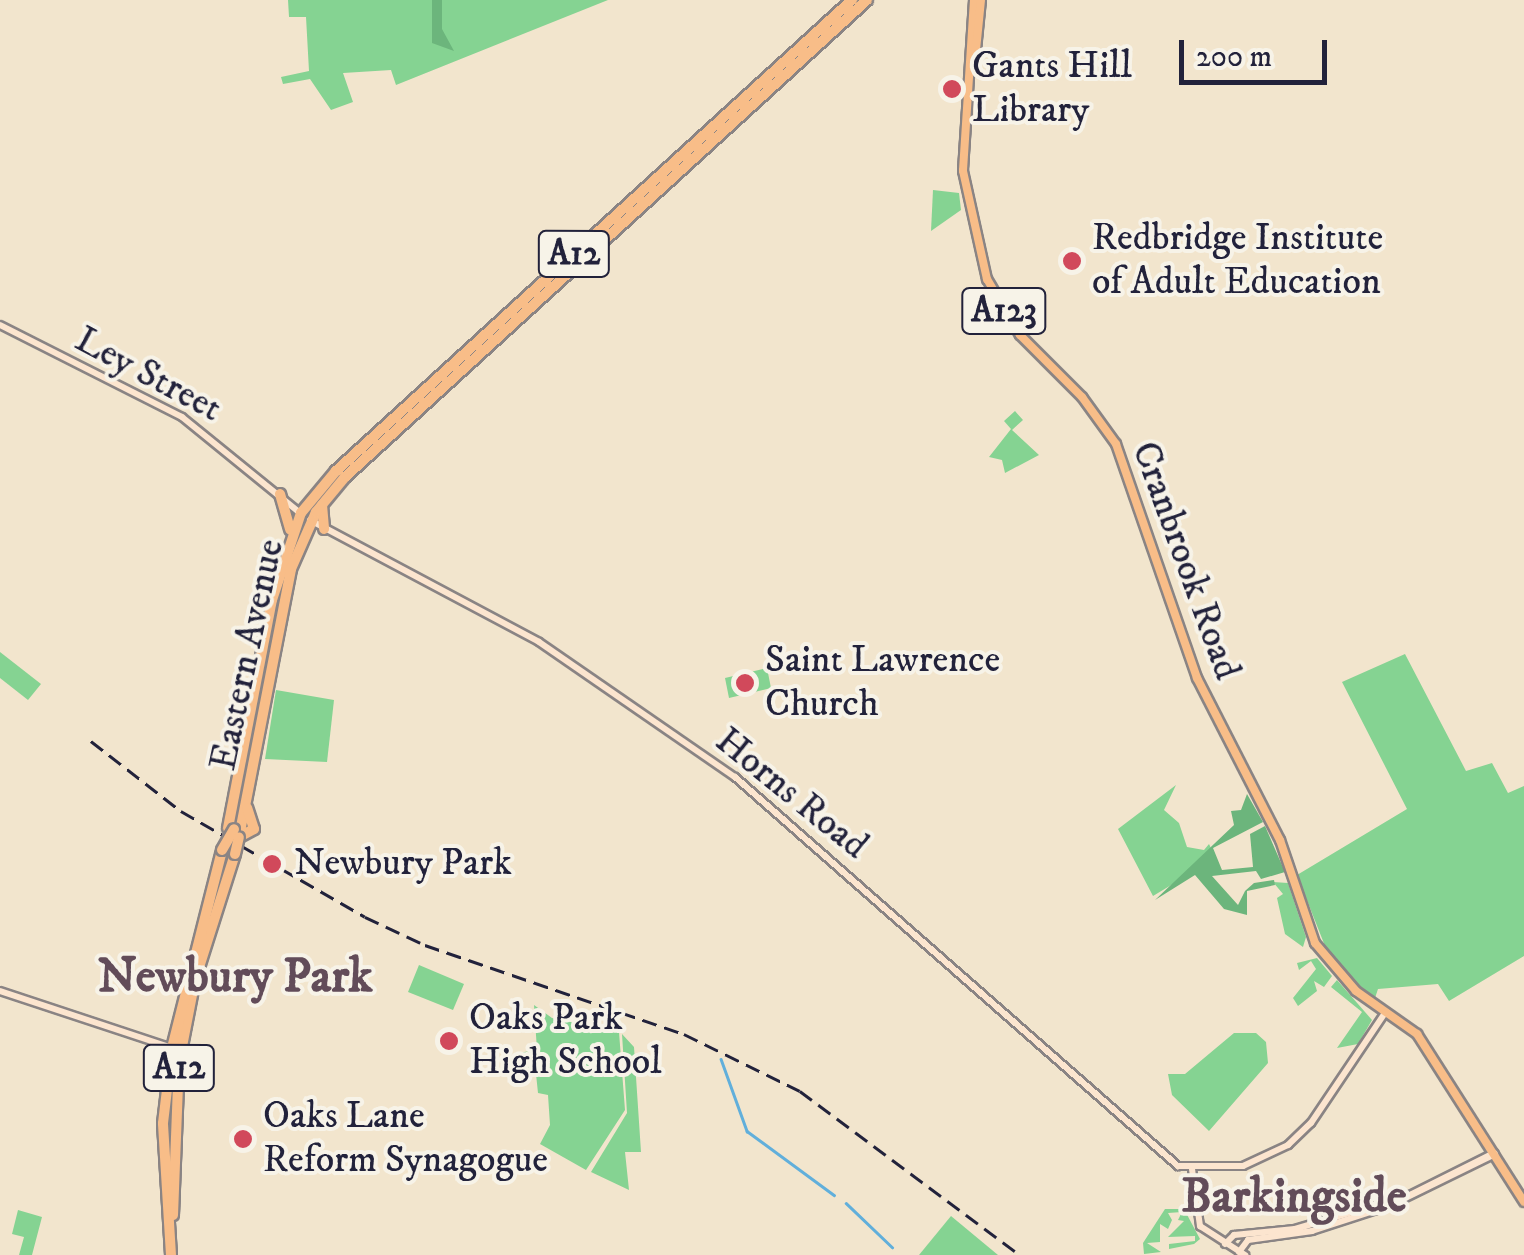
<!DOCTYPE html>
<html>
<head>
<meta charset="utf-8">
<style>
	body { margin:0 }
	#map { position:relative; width:1524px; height:1255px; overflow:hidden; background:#f2e5cd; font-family:"IM FELL DW Pica",serif }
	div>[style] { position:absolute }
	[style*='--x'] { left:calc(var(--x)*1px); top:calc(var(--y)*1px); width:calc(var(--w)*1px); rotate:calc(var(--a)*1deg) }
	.green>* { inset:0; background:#85d392 }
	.forest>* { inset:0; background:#6cb57c }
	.stream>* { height:2.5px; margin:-1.25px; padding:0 1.25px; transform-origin:1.25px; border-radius:1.25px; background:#61afdb }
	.roads { filter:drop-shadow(2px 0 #8a8484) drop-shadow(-2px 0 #8a8484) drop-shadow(0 2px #8a8484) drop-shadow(0 -2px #8a8484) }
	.secondary>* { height:6px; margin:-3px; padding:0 3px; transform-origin:3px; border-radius:3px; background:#fce5cf }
	.primary>* { height:8px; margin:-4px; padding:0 4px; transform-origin:4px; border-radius:4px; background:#f8bd88 }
	.highway>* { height:10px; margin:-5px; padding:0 5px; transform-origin:5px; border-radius:5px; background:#f8bd88 }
	.rail>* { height:2.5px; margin-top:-1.25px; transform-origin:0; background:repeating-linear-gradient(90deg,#22223b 0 15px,transparent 0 23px) }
	.bridges { filter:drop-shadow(2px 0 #8a8484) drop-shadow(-2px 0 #8a8484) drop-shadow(0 2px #8a8484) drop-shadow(0 -2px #8a8484) }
	.highway-bridge>* { height:10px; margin:-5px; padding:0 5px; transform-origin:5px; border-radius:5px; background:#f8bd88 }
	.dots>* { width:28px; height:28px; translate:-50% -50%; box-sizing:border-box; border:5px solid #f7f3e8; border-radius:50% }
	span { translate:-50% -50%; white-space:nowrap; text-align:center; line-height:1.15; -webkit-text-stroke:8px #f7f3e8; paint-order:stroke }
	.shield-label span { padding:2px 8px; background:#f7f3e8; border:2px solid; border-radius:8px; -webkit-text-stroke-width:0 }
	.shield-label { font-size:35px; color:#22223b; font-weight:700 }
	.poi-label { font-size:38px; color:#22223b }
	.left { translate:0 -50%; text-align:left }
	.street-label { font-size:38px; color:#22223b }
	.district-label { font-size:48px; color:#624c59; font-weight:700 }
	.scale { position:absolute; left:1179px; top:40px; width:148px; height:45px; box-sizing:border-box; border:5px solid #22223b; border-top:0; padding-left:12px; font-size:30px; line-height:35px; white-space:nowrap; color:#22223b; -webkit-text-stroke:8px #f7f3e8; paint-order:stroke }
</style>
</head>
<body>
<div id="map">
	<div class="green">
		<i style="clip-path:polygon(288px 0,608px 0,396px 85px,391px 70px,343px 73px,353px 102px,331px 110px,310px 79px,283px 84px,281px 77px,309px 71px,306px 17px,289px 17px)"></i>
		<i style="clip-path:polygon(933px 190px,959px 193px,961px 210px,931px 231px)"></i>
		<i style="clip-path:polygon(1015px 411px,1023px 420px,1012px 430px,1039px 455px,1005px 473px,1002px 460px,989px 457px,1011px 429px,1004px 421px)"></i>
		<i style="clip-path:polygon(0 652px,41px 684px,28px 700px,0 678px)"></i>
		<i style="clip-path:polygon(1405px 654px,1466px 771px,1492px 763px,1508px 793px,1524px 786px,1524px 956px,1449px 1001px,1438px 984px,1378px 989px,1375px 998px,1357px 984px,1325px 946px,1297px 875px,1407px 809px,1342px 682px)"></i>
		<i style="clip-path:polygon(767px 668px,771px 688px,729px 698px,725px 678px)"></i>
		<i style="clip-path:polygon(276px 690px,334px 700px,327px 762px,265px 759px)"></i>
		<i style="clip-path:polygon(1176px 785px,1164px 810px,1179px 823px,1187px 847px,1204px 850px,1209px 844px,1216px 858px,1153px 896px,1118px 829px)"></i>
		<i style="clip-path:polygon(1273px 882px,1288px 883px,1306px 937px,1303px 947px,1285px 934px,1277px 898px,1283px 894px)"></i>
		<i style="clip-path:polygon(1317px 958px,1332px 976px,1324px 987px,1314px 981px,1317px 991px,1298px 1006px,1293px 998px,1316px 969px,1311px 961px,1299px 970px,1297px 963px)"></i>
		<i style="clip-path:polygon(419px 965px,464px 984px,453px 1010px,408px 992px)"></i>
		<i style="clip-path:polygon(1337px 980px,1372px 1020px,1358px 1044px,1337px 1048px,1362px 1012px,1331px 987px)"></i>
		<i style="clip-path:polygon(534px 1005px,552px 1018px,619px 1032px,625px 1110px,586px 1170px,540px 1144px,550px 1125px,548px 1095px,538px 1093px,536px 1074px,520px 1076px,518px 1053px,537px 1050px)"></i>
		<i style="clip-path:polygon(1234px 1033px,1256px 1033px,1266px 1042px,1268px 1063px,1209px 1131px,1172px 1095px,1168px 1074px,1185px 1074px)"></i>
		<i style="clip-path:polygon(622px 1034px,634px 1047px,641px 1152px,625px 1152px,629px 1190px,591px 1172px,627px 1113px)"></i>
		<i style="clip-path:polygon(1165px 1209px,1184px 1209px,1200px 1239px,1194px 1244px,1169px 1249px,1169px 1244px,1195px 1241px,1195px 1236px,1168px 1237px,1184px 1221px,1178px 1220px,1182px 1212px,1168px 1213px,1172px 1220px,1168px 1229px,1160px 1224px,1160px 1242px,1147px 1243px,1161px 1252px,1144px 1254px,1143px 1243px)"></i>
		<i style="clip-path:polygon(18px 1210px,42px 1217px,32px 1255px,19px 1255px,24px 1237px,12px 1234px)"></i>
		<i style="clip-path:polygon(951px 1216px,998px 1255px,919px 1255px)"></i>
	</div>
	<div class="forest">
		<i style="clip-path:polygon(432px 0,442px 0,442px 29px,454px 51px,432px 43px)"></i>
		<i style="clip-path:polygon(1247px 794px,1263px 822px,1213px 848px,1222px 870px,1253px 867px,1250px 834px,1265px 826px,1285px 872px,1261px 879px,1256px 871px,1212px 876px,1238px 905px,1245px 891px,1254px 883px,1274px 880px,1275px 885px,1247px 891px,1247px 915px,1224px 909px,1195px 875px,1155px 900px,1234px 825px,1231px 811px,1241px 810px)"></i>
	</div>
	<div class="stream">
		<i style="--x:721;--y:1059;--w:77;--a:70.1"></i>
		<i style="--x:747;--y:1131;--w:108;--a:36.3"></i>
		<i style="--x:846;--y:1203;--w:64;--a:43.7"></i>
	</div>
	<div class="roads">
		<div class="secondary">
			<i style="--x:0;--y:325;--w:204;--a:26.8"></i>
			<i style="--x:182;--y:417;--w:152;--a:39.1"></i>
			<i style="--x:310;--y:520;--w:259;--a:28"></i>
			<i style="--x:539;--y:642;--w:238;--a:34.6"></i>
			<i style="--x:735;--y:777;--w:590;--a:41.29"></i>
			<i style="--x:1178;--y:1166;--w:65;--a:0"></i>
			<i style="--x:1243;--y:1166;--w:50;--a:-25"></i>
			<i style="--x:1288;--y:1145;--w:32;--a:-44"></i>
			<i style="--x:1311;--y:1123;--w:133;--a:-56.1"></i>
			<i style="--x:0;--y:991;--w:181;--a:18.3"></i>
			<i style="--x:1192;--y:1169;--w:58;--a:82"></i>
			<i style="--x:1200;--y:1226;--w:54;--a:32.8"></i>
			<i style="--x:1225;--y:1244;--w:13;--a:-45"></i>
			<i style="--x:1234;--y:1235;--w:61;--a:-5.6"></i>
			<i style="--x:1295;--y:1229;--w:120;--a:-16.5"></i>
			<i style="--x:1410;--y:1195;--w:94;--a:-26.6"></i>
			<i style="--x:1239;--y:1252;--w:15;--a:-53"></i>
			<i style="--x:1248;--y:1240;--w:65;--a:-8"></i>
			<i style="--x:1312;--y:1231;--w:81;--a:-18"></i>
			<i style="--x:1389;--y:1206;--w:118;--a:-26.1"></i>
		</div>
		<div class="primary">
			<i style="--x:974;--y:0;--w:171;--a:93.7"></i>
			<i style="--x:963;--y:171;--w:111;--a:77.5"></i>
			<i style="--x:987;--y:279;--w:65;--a:59.5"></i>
			<i style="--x:1020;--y:335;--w:88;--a:45"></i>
			<i style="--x:1082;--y:397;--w:58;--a:54.1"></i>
			<i style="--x:1116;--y:444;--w:248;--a:70.9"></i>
			<i style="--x:1197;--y:678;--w:182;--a:62.9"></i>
			<i style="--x:1280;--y:840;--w:109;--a:71.2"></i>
			<i style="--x:1315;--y:943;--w:63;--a:49.5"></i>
			<i style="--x:1356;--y:991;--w:75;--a:35.2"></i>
			<i style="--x:1417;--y:1034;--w:199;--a:57.5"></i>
			<i style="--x:975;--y:60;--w:60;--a:-84.3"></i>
		</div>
		<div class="highway">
			<i style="--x:280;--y:494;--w:37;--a:74"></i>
			<i style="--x:322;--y:505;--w:24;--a:85"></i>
			<i style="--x:228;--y:828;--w:232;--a:-79.1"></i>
			<i style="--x:272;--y:600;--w:92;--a:-71.6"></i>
			<i style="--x:301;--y:513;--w:55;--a:-50.2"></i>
			<i style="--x:336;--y:471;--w:699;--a:-42.39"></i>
			<i style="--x:239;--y:837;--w:273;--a:-79"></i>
			<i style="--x:291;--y:569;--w:62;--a:-66.3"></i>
			<i style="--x:316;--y:512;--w:45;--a:-50.4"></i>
			<i style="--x:345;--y:477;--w:707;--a:-42.42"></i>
			<i style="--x:239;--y:837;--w:17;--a:-28"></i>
			<i style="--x:254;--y:829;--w:22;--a:-108"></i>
			<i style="--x:173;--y:1215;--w:153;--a:-87.8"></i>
			<i style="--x:179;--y:1062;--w:84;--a:-79"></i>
			<i style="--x:195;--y:980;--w:132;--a:-72.4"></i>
			<i style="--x:171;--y:1255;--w:132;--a:-93.5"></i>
			<i style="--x:163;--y:1123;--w:76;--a:-83.2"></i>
			<i style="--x:172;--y:1048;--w:204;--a:-75.8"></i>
		</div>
	</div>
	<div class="rail">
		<i style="--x:91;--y:741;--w:114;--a:37.9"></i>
		<i style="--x:181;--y:811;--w:212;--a:29.9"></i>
		<i style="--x:365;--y:917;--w:66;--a:25"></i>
		<i style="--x:425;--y:945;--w:274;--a:19"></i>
		<i style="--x:684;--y:1034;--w:129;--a:26.2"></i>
		<i style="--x:800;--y:1091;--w:274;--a:36.7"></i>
	</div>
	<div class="bridges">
		<div class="highway-bridge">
			<i style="--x:222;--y:850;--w:24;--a:-60"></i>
			<i style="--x:235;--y:854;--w:17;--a:-77"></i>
		</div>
	</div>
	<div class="dots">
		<i style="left:952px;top:89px;background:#d1495b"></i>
		<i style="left:1072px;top:261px;background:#d1495b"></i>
		<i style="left:745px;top:683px;background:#d1495b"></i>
		<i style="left:272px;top:864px;background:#d1495b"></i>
		<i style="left:449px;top:1041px;background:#d1495b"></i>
		<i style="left:243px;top:1139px;background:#d1495b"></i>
	</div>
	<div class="shield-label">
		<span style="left:574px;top:254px">A12</span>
		<span style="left:1004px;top:311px">A123</span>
		<span style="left:179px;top:1068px">A12</span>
	</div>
	<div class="poi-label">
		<span class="left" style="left:972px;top:89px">Gants Hill<br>Library</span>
		<span class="left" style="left:1092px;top:261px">Redbridge Institute<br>of Adult Education</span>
		<span class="left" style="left:765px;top:683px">Saint Lawrence<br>Church</span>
		<span class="left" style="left:294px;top:864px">Newbury Park</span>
		<span class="left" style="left:469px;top:1041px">Oaks Park<br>High School</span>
		<span class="left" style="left:263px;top:1139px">Oaks Lane<br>Reform Synagogue</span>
	</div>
	<div class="street-label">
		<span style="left:148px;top:375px;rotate:28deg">Ley Street</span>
		<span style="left:1185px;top:561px;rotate:70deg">Cranbrook Road</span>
		<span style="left:248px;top:655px;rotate:-78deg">Eastern Avenue</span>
		<span style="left:791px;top:794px;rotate:39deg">Horns Road</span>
	</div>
	<div class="district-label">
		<span style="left:235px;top:978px">Newbury Park</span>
		<span style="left:1294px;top:1198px">Barkingside</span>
	</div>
	<div class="scale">200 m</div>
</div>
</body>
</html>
